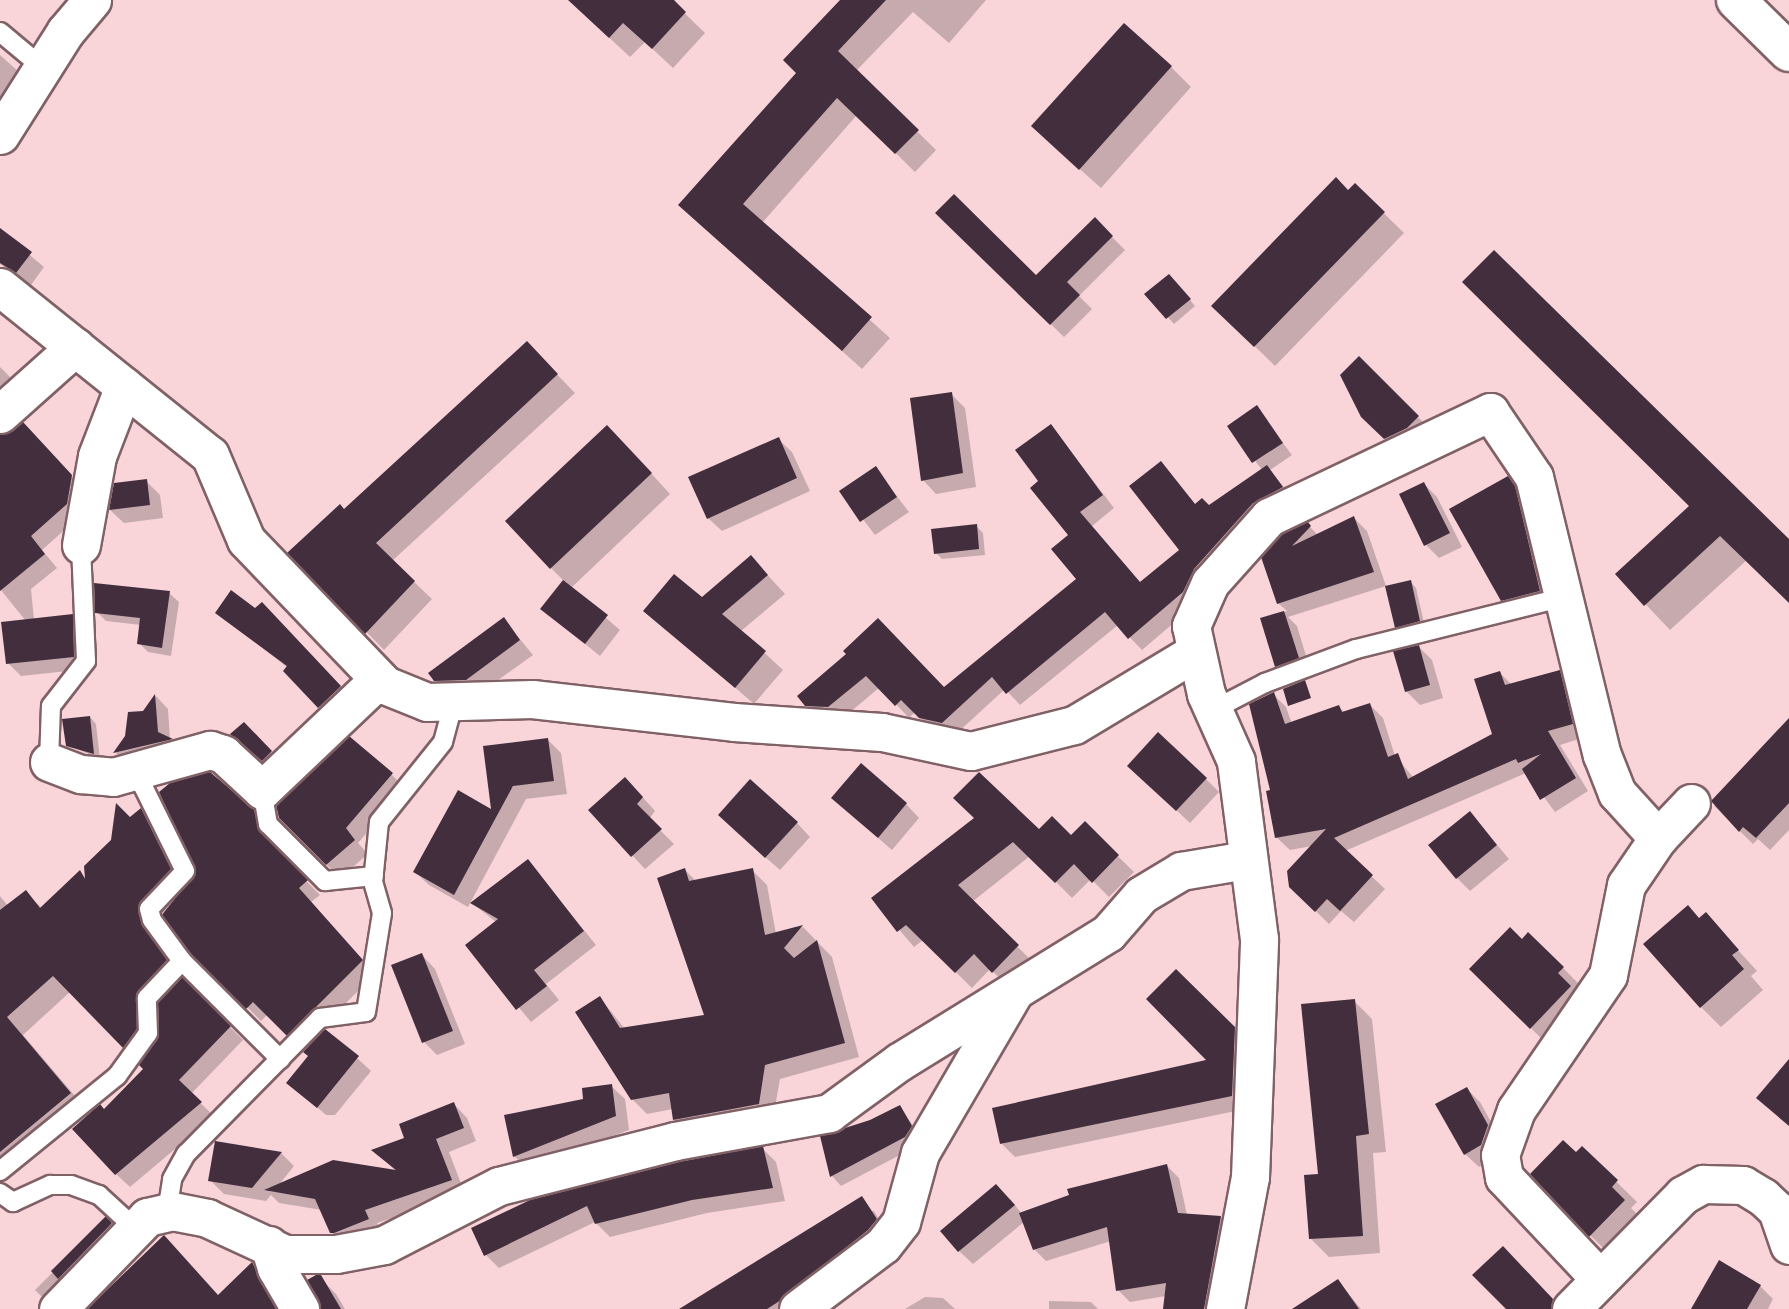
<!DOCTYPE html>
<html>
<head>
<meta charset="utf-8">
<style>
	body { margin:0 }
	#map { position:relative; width:1789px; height:1309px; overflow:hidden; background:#f9d5da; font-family:Inter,sans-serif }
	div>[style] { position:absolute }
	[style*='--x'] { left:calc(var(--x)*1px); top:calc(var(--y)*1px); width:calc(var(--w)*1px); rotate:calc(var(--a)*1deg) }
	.shadow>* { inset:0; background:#0003 }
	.building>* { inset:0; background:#432e3e }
	.roads { filter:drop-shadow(2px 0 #806166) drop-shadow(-2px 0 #806166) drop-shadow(0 2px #806166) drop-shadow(0 -2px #806166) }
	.service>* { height:18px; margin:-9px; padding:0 9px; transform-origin:9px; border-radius:9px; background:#fff }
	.minor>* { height:37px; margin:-18.5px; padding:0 18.5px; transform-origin:18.5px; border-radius:18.5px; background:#fff }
	.motorway>* { height:38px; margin:-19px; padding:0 19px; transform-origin:19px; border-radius:19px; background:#fff }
	span { translate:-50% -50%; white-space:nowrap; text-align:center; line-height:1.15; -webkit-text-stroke:7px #fff; paint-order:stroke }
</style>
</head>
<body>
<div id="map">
	<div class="shadow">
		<i style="clip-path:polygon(592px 0,671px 0,705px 33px,673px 68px,645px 42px,630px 57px,602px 31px)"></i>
		<i style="clip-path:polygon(842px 0,986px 0,949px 43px,913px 12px,856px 71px,936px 150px,915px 172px,857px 115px,762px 223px,890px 338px,862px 369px,680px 205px,798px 73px)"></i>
		<i style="clip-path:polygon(0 55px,28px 80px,0 119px)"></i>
		<i style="clip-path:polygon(1171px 67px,1191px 87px,1101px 188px,1054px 146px)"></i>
		<i style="clip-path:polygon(1355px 185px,1404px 233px,1275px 366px,1234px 326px)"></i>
		<i style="clip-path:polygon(937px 213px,1036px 278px,1095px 220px,1125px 250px,1079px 296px,1092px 309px,1064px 337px)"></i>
		<i style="clip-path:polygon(0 230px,44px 267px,31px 285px,0 264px)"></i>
		<i style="clip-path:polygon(1175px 282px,1195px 306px,1174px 324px,1147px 294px)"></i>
		<i style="clip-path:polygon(1359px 359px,1431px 430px,1399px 452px,1362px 416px)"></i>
		<i style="clip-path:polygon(544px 361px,575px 393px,392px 561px,432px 599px,384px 650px,290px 553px)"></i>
		<i style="clip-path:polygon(0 367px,23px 390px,0 412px)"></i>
		<i style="clip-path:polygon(951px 394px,965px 408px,976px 487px,936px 494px,923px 480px)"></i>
		<i style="clip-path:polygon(1256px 408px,1292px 455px,1270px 470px,1294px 500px,1196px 604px,1142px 650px,1118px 625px,1020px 705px,1005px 689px,955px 735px,933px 731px,915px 712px,909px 718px,880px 687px,842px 719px,820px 718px,806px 705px,849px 655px,944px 690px,1079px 579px,1070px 536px,1041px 481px,1051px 426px,1114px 508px,1092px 526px,1141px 584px,1181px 550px,1161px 463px,1196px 505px,1209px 507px,1262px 470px,1229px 426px)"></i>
		<i style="clip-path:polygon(0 435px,35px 437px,84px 490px,79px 517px,42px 550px,57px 568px,31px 589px,34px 620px,72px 616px,85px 629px,87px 669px,21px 676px,8px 663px,26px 621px,0 589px)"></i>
		<i style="clip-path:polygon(778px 439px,792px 452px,810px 491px,722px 531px,708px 518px)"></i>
		<i style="clip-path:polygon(627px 447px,670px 494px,571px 588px,620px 630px,600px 656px,542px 609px,564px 581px,551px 568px)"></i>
		<i style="clip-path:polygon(875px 468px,909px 512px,875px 535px,842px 492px)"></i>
		<i style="clip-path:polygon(1507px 478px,1521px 491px,1553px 604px,1516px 614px,1503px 600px)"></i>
		<i style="clip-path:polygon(146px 481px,160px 495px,163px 518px,124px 523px,110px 510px)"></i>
		<i style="clip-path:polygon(1424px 484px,1437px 497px,1462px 547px,1439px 558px,1426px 545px)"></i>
		<i style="clip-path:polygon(1692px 506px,1789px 541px,1789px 601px,1747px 560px,1670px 630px,1617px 574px)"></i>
		<i style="clip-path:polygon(1354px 518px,1367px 531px,1386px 586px,1288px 617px,1297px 626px,1311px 672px,1290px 679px,1277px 666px,1262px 619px,1287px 611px,1278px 603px,1263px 558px,1307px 524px,1318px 535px)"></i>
		<i style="clip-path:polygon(976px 526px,983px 533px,985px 555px,942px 559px,936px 553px)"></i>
		<i style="clip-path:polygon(751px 557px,785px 594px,741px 631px,783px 670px,754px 704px,646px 610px,702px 599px)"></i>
		<i style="clip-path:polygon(1410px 581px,1416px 588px,1425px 627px,1403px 633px,1396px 627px)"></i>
		<i style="clip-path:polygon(169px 593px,179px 602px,171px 656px,148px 652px,139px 643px,141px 625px,106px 621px,97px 612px)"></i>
		<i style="clip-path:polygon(255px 610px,275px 618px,353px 701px,332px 720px,288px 668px,217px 612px)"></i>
		<i style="clip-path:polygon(504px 620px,533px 655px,480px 693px,449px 694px,435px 680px)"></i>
		<i style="clip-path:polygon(1419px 647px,1432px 660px,1443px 698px,1420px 705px,1406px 691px)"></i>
		<i style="clip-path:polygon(1559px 672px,1572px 685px,1585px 737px,1560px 745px,1588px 791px,1555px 812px,1526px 773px,1345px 851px,1385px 889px,1354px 922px,1341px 911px,1329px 924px,1290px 886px,1312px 846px,1290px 850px,1276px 837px,1273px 694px,1286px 707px,1292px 724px,1339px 707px,1345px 713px,1370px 705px,1383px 718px,1395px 756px,1414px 778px,1494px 735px,1500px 673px,1512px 685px)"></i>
		<i style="clip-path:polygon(156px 696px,168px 709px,170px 739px,184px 752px,128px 765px,115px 752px)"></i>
		<i style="clip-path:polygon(90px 717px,96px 724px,100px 759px,68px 745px)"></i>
		<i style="clip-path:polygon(1789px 722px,1789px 830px,1770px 850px,1758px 839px,1753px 844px,1714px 806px)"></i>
		<i style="clip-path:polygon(244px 724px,284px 766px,276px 773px,233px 734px)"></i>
		<i style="clip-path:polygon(548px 740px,561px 753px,567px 794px,526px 799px,468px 907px,429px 885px,415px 872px,494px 812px)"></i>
		<i style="clip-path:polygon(391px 774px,405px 788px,358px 843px,368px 854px,340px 878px,280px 818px)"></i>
		<i style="clip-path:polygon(1143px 779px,1206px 779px,1219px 792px,1190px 823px)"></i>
		<i style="clip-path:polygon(638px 792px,655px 811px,649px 819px,674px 844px,645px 869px,590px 810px)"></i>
		<i style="clip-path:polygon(906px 804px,919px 818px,892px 850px,847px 811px)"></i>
		<i style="clip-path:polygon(evenodd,141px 810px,157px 827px,187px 886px,253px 810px,267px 824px,273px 847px,320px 895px,311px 902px,375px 974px,301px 1048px,267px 1015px,261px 1021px,192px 952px,163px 913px,154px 924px,159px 945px,182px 979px,243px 1040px,191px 1094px,214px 1116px,130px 1187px,116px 1174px,104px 1111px,146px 1069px,71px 991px,23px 1035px,87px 1110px,0 1162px,0 896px,8px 906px,26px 893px,42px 908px,80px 872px,87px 880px,113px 841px,141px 810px,160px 1002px,161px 1034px,153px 1047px,153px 1011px,160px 1002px)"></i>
		<i style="clip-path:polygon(1470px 813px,1509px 859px,1470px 891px,1457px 878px)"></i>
		<i style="clip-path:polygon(797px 823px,810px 837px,780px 870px,733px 829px)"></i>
		<i style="clip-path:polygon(1085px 824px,1134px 872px,1109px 897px,1091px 879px,1072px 898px,1030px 856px,972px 902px,1033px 962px,1009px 987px,990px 969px,972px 988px,923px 940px,914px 947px,873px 899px,1039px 831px,1071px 838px)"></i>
		<i style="clip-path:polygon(528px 861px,596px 945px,546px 984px,559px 1000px,531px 1022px,467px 945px,496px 922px,473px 904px)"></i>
		<i style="clip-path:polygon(685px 870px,696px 881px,752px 870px,767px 885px,776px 934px,803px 927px,832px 957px,859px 1057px,780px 1079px,773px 1119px,690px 1134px,675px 1119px,673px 1109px,647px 1114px,632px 1099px,600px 998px,625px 1029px,706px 1016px)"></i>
		<i style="clip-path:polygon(1706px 915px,1757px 971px,1751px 976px,1763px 990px,1721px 1027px,1701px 1007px,1700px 920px)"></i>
		<i style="clip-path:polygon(1522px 941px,1563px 968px,1583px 988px,1551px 1048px,1471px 969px)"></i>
		<i style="clip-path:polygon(422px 955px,435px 969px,465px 1044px,437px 1055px,424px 1042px)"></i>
		<i style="clip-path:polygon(1176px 971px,1247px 1042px,1245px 1109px,1015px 1157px,1002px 1144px,1210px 1061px)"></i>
		<i style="clip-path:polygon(1354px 1001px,1372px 1019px,1386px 1152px,1373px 1153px,1380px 1253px,1329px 1257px,1311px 1239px)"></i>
		<i style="clip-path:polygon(357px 1058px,371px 1071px,335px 1115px,326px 1115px,289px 1083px)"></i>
		<i style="clip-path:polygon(611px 1086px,625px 1099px,629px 1130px,528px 1169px,514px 1156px)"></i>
		<i style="clip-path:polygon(1467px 1089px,1480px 1102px,1501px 1140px,1494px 1158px,1479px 1167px,1465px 1154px)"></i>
		<i style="clip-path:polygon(454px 1104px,467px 1118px,476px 1141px,449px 1152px,465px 1194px,377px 1223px,382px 1232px,345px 1246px,331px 1232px,322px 1210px,279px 1203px,271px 1195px,266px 1201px,224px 1194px,210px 1180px,281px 1153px,294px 1166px,278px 1186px,397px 1172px,374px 1151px,406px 1139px)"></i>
		<i style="clip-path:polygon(900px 1107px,921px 1137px,915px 1147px,841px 1186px,832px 1176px)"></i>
		<i style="clip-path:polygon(762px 1148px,776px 1162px,785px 1201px,707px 1213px,610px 1237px,595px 1222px,499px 1268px,486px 1255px,473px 1229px)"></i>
		<i style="clip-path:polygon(1582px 1148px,1637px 1202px,1631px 1208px,1644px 1221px,1610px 1255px,1590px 1235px,1576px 1155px)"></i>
		<i style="clip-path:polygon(1167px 1166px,1179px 1178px,1187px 1215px,1221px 1217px,1232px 1229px,1218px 1309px,1164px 1309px,1166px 1296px,1130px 1302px,1118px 1290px,1111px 1241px,1046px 1261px,1034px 1249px,1024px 1222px,973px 1264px,959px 1251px,1010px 1199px,1022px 1214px)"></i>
		<i style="clip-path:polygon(evenodd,862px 1199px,889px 1234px,800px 1309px,703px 1309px,862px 1199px,870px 1211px,874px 1211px,883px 1226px,880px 1227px,870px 1211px)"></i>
		<i style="clip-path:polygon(106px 1219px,117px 1230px,48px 1303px,35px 1290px)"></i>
		<i style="clip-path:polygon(163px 1236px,222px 1302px,252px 1264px,266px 1278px,281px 1309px,90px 1309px)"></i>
		<i style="clip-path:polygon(1338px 1281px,1361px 1309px,1299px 1309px)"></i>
		<i style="clip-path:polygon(324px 1282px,336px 1294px,345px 1309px,322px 1309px)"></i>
		<i style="clip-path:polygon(1760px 1286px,1773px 1299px,1768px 1309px,1693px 1309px)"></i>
		<i style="clip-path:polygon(925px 1297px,943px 1298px,955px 1309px,905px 1309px)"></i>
		<i style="clip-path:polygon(1049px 1301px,1091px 1302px,1098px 1309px,1049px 1309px)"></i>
	</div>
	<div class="building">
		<i style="clip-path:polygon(568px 0,674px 0,686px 12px,652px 49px,623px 23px,609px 38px)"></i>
		<i style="clip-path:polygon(840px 0,886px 0,838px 51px,919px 130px,895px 154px,837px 98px,743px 204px,872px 317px,842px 351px,678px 205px,796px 73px,783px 60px)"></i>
		<i style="clip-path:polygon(1124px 23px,1172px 66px,1079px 170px,1031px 126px)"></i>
		<i style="clip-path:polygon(1336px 177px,1348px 190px,1355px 183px,1385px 212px,1254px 347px,1211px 306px)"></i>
		<i style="clip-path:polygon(954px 194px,1036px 275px,1095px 217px,1113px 236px,1067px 282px,1080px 295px,1050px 325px,935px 213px)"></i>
		<i style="clip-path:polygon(0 228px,32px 252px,16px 273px,0 263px)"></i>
		<i style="clip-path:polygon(1494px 250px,1789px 539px,1789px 603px,1720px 536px,1644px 606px,1615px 574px,1689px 506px,1462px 282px)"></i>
		<i style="clip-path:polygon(1169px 274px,1191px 299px,1166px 319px,1144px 294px)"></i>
		<i style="clip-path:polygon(527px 341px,558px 374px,376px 543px,415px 581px,365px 634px,287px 553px,340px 504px,344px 509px)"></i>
		<i style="clip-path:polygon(1359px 356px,1419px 416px,1407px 428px,1384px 439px,1361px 417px,1340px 375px)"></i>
		<i style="clip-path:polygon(952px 392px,963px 473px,921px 481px,910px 398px)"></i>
		<i style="clip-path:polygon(1257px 405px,1283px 443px,1252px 463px,1227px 426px)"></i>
		<i style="clip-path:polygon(23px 422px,72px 475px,67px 504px,31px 536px,45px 554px,0 591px,0 434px)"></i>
		<i style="clip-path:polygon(1051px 424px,1103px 495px,1080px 512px,1140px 582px,1179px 550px,1129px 486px,1161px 461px,1195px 504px,1202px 498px,1209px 505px,1267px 465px,1283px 487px,1253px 503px,1194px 569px,1183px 592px,1128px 639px,1105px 612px,1006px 694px,992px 677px,942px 723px,919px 718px,901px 700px,895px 706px,866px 676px,828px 707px,805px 706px,797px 696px,846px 654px,843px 651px,878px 618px,944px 687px,1076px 579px,1051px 549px,1068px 535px,1030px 488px,1038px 481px,1015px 450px)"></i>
		<i style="clip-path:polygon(607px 425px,652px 473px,550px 569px,505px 521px)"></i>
		<i style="clip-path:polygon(779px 437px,797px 478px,707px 519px,688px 477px)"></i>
		<i style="clip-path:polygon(876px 466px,897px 497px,860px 522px,839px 491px)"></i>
		<i style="clip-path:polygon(1508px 476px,1515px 486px,1540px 591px,1501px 601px,1449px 509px)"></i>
		<i style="clip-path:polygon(147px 479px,150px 505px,109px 510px,114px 483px)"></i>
		<i style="clip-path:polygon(1424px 482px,1450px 533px,1424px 546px,1399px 494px)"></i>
		<i style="clip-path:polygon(1354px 516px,1374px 572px,1277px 604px,1261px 557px,1282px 534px,1308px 522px,1311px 526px,1292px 546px)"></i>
		<i style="clip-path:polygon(977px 524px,979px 549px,934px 554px,931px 529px)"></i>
		<i style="clip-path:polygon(751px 555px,768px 575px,722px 614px,766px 651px,735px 688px,643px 611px,674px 574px,702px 597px)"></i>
		<i style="clip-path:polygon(563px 580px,608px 615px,585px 644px,540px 609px)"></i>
		<i style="clip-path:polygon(1411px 580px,1420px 621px,1395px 628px,1385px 586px)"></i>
		<i style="clip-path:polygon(94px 583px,170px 591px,162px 648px,137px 644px,140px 618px,95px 613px)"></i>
		<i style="clip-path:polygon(231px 590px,255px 608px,262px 602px,341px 686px,318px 708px,283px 671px,287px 666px,215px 613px)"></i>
		<i style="clip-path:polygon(1284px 611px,1299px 658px,1275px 667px,1260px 618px)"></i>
		<i style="clip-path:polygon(73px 614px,74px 657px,6px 664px,1px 622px)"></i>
		<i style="clip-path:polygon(504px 617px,520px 640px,466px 680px,434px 681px,428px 673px)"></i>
		<i style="clip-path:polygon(1419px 645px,1430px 685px,1405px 692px,1393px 651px)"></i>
		<i style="clip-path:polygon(1560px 670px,1573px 724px,1548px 731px,1576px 778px,1540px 800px,1522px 769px,1541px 754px,1518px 763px,1516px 759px,1334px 838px,1373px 875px,1340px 911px,1327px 899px,1315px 912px,1289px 887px,1287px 871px,1326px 829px,1275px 838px,1266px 791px,1270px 790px,1249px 704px,1274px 692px,1285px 724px,1339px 705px,1342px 712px,1370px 703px,1388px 757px,1398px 753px,1408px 779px,1492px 734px,1474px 679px,1500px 671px,1505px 685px)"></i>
		<i style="clip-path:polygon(1305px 680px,1311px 698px,1288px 706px,1283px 689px)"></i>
		<i style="clip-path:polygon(155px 694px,158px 732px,173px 739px,113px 753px,125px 736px,128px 712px,143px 711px)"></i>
		<i style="clip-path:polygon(90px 716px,94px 754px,66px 746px,62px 719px)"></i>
		<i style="clip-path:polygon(1789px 718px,1789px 803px,1756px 838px,1743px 827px,1739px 832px,1711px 801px)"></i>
		<i style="clip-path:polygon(244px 722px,272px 751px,262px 761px,230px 734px)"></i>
		<i style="clip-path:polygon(1158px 732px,1207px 778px,1176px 811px,1127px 766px)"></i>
		<i style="clip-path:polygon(349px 736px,393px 773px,346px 828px,355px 840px,326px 865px,279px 818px,276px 805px)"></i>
		<i style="clip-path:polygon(548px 738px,554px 781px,513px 786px,454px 895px,413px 872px,458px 790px,491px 809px,483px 746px)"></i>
		<i style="clip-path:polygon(861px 763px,907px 803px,878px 838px,831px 798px)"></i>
		<i style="clip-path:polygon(210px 772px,254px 809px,260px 832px,308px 880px,299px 888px,363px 960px,287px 1036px,253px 1002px,246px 1009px,191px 954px,162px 915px,196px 872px,159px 792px,170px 783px)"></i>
		<i style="clip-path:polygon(979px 772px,1039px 829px,1052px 816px,1071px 835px,1085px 821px,1119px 855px,1092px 883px,1074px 864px,1055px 883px,1013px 842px,958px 885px,1019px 945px,992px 973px,974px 954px,955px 973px,906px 925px,897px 932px,871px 898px,974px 818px,953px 798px)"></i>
		<i style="clip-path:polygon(625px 777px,643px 797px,637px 804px,662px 829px,631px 857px,588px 810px)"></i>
		<i style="clip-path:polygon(750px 779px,798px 822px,765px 858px,718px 815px)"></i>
		<i style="clip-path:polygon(116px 803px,130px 817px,141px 808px,171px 869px,138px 907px,143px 926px,167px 960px,137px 993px,137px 1029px,123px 1048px,53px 976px,7px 1017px,71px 1093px,0 1152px,0 910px,26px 890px,40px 908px,80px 870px,85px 879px,84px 866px,111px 840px)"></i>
		<i style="clip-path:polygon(1470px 811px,1497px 845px,1456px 879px,1428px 845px)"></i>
		<i style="clip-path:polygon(528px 859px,584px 931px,534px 970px,547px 986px,516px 1010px,465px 945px,498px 919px,470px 903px)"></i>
		<i style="clip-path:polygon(685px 868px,689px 881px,753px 868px,765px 935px,803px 925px,784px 948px,794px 958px,817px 940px,845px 1043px,765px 1065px,759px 1104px,673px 1120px,669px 1093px,631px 1100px,575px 1012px,600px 996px,620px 1028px,704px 1015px,657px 878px)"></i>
		<i style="clip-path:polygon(1688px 905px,1699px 918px,1706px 912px,1739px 950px,1732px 955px,1744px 969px,1700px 1008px,1643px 944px)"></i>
		<i style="clip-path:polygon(1510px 927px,1522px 939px,1528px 932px,1564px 967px,1558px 973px,1571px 986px,1530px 1029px,1469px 969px)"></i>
		<i style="clip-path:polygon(422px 953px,453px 1031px,422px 1043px,391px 965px)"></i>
		<i style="clip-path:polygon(1176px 969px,1235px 1027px,1232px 1096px,1000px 1144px,992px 1108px,1206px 1060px,1146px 999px)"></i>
		<i style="clip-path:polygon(182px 977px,231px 1026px,179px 1080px,202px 1102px,115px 1175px,72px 1129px,100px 1104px,104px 1109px,143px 1069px,139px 1065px,159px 1034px,158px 1002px)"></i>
		<i style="clip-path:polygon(1355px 999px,1369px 1134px,1356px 1136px,1363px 1236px,1309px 1239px,1304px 1175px,1318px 1174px,1301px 1004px)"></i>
		<i style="clip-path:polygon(325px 1029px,359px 1056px,317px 1108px,286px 1083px,308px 1056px,303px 1052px)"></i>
		<i style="clip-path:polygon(1789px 1059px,1789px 1126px,1756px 1098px)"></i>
		<i style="clip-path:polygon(612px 1084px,616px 1116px,513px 1157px,504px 1115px,583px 1099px,582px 1088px)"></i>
		<i style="clip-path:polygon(1467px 1087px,1488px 1125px,1481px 1145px,1464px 1155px,1435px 1104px)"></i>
		<i style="clip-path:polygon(454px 1102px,464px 1128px,436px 1139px,452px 1180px,365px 1210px,369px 1219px,334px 1233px,330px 1233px,315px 1199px,264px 1190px,333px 1160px,396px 1170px,371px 1150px,404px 1138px,399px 1124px)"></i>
		<i style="clip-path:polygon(900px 1105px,912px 1126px,905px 1137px,830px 1177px,820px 1136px,870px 1120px)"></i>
		<i style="clip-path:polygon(1563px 1140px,1576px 1152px,1582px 1146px,1618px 1180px,1612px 1187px,1625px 1200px,1589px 1237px,1530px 1174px)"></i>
		<i style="clip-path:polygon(215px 1141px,282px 1152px,252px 1188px,208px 1181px)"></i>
		<i style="clip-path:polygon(763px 1146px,773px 1188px,692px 1200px,595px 1224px,587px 1206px,484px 1256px,471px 1228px,530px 1200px,679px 1162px)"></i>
		<i style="clip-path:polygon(1167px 1164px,1178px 1213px,1221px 1216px,1204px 1309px,1163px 1309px,1166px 1283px,1116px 1291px,1107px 1227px,1033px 1250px,1019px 1213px,1069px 1195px,1067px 1189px)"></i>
		<i style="clip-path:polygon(996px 1184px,1015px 1205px,958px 1252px,940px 1231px)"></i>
		<i style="clip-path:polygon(862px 1196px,877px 1219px,868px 1230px,778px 1302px,767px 1309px,679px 1309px)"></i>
		<i style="clip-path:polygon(106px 1216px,112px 1223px,58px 1279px,51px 1271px)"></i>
		<i style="clip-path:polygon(164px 1235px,218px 1295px,252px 1262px,276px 1309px,87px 1309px)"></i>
		<i style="clip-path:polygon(1503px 1246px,1553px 1299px,1551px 1309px,1506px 1309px,1472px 1275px)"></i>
		<i style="clip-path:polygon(1719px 1260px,1761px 1285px,1747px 1309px,1691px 1309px)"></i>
		<i style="clip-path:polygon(316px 1275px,321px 1275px,341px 1309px,321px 1309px,307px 1280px)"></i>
		<i style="clip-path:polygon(1338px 1279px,1359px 1309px,1292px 1309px)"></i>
	</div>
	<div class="roads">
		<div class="service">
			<i style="--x:0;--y:32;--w:56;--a:39.9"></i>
			<i style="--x:1213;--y:710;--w:59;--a:-27.4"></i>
			<i style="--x:1265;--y:683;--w:97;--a:-20.5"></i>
			<i style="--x:1356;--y:649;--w:214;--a:-14"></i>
			<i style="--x:49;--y:762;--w:56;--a:-88"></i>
			<i style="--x:51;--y:706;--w:57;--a:-52.1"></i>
			<i style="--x:86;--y:661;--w:116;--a:-92.5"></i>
			<i style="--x:137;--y:774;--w:108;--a:63.7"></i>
			<i style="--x:185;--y:871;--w:52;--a:133.5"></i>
			<i style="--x:149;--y:909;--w:11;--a:75"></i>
			<i style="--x:152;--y:920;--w:51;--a:53.8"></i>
			<i style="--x:182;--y:961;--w:139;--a:45"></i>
			<i style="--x:262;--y:790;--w:35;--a:80"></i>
			<i style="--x:268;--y:824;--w:81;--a:45"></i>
			<i style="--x:325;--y:881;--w:49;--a:-5.8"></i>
			<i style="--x:0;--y:1171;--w:151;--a:-39.1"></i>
			<i style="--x:117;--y:1076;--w:53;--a:-54.2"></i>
			<i style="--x:148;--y:1033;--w:35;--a:-92"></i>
			<i style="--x:147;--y:998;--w:51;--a:-46.6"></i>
			<i style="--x:0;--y:1193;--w:16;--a:35"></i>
			<i style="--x:13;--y:1202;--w:41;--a:-24.7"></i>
			<i style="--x:50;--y:1185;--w:21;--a:0"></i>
			<i style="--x:71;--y:1185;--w:30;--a:20"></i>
			<i style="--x:99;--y:1195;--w:50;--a:42.6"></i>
			<i style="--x:167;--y:1212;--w:33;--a:-81"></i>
			<i style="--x:172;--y:1179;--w:29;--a:-61"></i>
			<i style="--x:186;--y:1154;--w:191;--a:-45.4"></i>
			<i style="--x:320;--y:1018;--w:46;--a:-7.4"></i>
			<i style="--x:366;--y:1012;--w:100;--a:-80.8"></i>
			<i style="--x:382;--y:913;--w:32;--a:-106"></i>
			<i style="--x:373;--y:882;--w:60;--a:-84.3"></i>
			<i style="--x:379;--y:822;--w:102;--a:-51.3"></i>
			<i style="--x:443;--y:742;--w:42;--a:-75"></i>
		</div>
		<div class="minor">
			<i style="--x:0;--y:135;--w:122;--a:-57.7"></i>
			<i style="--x:65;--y:32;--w:42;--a:-49.8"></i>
			<i style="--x:0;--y:287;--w:269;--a:38.7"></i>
			<i style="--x:210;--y:455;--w:92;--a:67"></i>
			<i style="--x:246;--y:540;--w:201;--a:46.2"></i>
			<i style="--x:385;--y:685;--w:45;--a:22"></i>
			<i style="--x:427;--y:702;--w:105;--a:-1.6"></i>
			<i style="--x:532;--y:699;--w:203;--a:6.5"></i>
			<i style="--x:734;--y:722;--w:148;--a:3.9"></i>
			<i style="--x:882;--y:732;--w:91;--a:12.1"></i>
			<i style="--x:971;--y:751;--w:106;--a:-14.2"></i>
			<i style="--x:1074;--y:725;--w:140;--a:-31"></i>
			<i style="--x:0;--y:414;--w:101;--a:-41.8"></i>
			<i style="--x:81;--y:545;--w:90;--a:-79.8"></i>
			<i style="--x:97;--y:456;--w:75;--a:-68.9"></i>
			<i style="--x:49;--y:762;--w:34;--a:21"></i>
			<i style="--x:81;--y:774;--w:32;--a:5"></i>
			<i style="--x:113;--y:777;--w:101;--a:-15.6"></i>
			<i style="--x:210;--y:750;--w:14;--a:17"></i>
			<i style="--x:223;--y:754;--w:53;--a:42.7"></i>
			<i style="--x:262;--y:790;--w:161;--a:-43.5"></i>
			<i style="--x:269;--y:1245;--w:24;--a:73"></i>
			<i style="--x:276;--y:1268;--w:48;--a:59.7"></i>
			<i style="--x:1600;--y:1279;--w:140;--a:-133.3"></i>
			<i style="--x:1504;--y:1177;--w:22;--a:-100"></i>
			<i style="--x:1500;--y:1155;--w:48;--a:-70.4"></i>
			<i style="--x:1516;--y:1110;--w:163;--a:-55.7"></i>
			<i style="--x:1608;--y:975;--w:92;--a:-78.7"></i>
			<i style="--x:1626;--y:885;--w:57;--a:-55.8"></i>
			<i style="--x:1658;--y:838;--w:48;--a:-46.7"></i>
			<i style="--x:58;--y:1309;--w:128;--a:-45.9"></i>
			<i style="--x:147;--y:1217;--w:26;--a:-13"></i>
			<i style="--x:172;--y:1211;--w:36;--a:11"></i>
			<i style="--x:207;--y:1218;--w:86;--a:24.8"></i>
			<i style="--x:285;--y:1254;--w:51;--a:0"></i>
			<i style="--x:336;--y:1254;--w:49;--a:-10.6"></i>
			<i style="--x:384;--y:1245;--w:129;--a:-27.2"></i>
			<i style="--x:499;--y:1186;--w:182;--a:-14.3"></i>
			<i style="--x:675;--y:1141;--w:157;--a:-10.3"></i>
			<i style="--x:829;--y:1113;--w:87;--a:-36.1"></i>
			<i style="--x:899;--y:1062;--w:246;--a:-31.7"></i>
			<i style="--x:1108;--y:933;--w:50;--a:-49"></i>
			<i style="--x:1141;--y:895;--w:47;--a:-31"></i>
			<i style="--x:1181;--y:871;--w:66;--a:-9.6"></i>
			<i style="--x:798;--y:1309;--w:106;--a:-37"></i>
			<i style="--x:883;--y:1245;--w:29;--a:-52"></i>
			<i style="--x:901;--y:1222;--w:72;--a:-74.6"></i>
			<i style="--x:920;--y:1153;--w:184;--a:-59.7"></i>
			<i style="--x:1225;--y:1309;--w:134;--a:-79.3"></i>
			<i style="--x:1250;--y:1177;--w:238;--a:-87.8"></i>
			<i style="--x:1259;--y:939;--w:179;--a:-97.4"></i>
			<i style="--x:1236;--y:761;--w:73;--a:-114.1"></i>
			<i style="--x:1206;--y:694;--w:70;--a:-102.4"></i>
			<i style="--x:1191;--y:626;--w:47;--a:-66.2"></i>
			<i style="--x:1210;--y:583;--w:89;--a:-48.2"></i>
			<i style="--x:1269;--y:517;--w:245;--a:-25.4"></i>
			<i style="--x:1490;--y:412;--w:78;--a:55.9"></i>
			<i style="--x:1534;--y:477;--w:286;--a:76.3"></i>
			<i style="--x:1602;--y:755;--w:41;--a:68.5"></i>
			<i style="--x:1617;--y:793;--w:61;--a:47.7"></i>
			<i style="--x:1571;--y:1309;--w:160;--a:-45.5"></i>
			<i style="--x:1683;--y:1195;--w:23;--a:-29"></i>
			<i style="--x:1703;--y:1184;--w:40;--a:1.4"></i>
			<i style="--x:1743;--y:1185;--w:23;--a:31"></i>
			<i style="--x:1763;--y:1197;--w:19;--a:43"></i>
			<i style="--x:1777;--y:1210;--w:37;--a:71"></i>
		</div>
		<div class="motorway">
			<i style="--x:1736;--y:0;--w:74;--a:44.5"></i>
		</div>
	</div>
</div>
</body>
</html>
